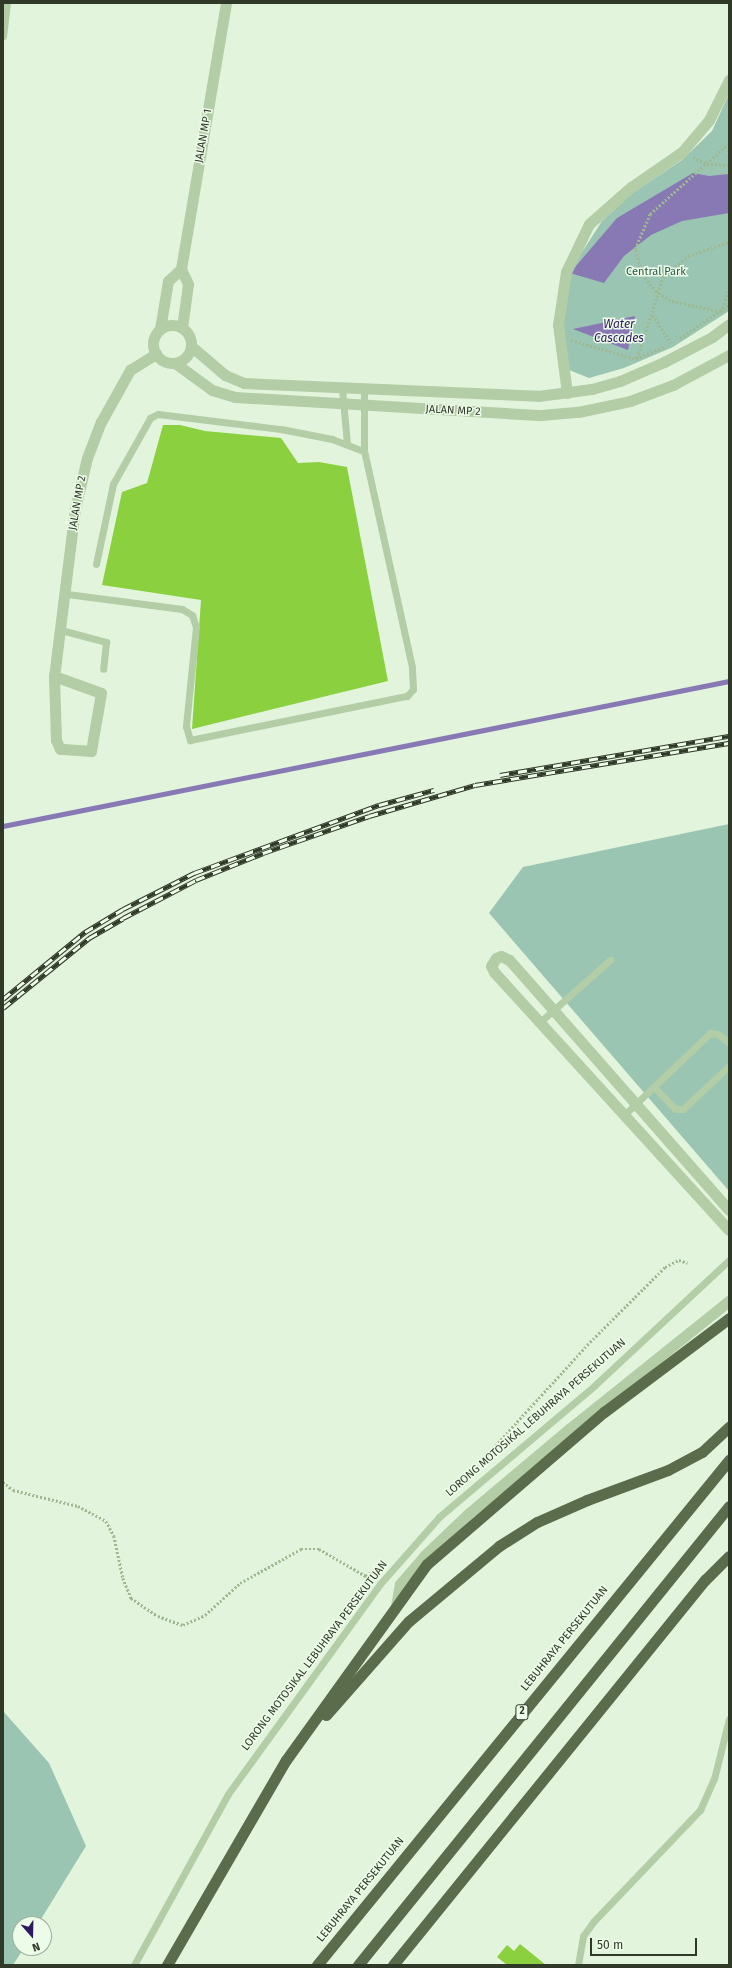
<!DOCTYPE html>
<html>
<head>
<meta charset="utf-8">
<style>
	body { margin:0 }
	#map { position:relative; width:732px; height:1968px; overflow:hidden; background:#e2f4dc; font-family:"Fira Sans",sans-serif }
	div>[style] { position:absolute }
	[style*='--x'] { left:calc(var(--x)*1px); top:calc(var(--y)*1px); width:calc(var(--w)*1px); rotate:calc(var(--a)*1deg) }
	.green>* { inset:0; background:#9ac5b2 }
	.water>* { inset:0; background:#8878b4 }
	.stream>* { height:4.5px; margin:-2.25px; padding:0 2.25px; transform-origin:2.25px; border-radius:2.25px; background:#8878b4 }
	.building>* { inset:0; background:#8bd03e }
	.path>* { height:2.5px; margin-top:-1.25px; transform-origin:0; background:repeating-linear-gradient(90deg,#9eb990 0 2px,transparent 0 4px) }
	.service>* { height:7px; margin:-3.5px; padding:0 3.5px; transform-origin:3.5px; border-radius:3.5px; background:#b3cda6 }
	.minor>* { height:11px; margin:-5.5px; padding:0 5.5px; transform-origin:5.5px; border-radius:5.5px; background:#b3cda6 }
	.minor>.ring { margin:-5.5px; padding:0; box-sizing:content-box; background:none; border:11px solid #b3cda6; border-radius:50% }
	.trunk>* { height:11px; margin:-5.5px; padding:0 5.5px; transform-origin:5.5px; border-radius:5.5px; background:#5a6c4b }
	.rail>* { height:4.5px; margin-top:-2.25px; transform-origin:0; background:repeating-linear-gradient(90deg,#edfbe9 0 9px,#303928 0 18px); box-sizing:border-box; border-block:1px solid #303928 }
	span { translate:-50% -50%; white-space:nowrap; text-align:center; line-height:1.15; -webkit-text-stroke:3px #edfbe9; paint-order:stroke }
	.shield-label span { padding:1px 3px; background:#edfbe9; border:1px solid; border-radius:3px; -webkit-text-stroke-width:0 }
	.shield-label { font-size:10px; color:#303928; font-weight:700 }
	.street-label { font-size:11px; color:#303928 }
	.park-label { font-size:11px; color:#295a46 }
	.water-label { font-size:12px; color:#2e195e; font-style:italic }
	.frame { position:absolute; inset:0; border:4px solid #303928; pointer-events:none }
	.north { position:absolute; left:12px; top:1916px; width:40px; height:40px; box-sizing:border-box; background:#edfbe9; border:1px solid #a1ad9c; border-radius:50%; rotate:160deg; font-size:11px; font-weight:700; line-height:16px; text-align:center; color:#303928 }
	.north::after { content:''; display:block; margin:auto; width:14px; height:18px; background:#2e195e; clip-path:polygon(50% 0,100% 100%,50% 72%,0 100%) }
	.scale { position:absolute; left:590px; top:1938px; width:107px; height:18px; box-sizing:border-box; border:2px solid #303928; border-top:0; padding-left:5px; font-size:12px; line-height:14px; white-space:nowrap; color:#303928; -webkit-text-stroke:3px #edfbe9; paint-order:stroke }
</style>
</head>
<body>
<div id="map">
	<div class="green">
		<i style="clip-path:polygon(729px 94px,729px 311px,673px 347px,624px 368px,589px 378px,569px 370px,564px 344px,563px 309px,570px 271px,602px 221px,634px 192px,682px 160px,712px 131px)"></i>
		<i style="clip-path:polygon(729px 824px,729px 1191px,489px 913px,523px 867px)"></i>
		<i style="clip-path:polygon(3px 1711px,49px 1763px,86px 1846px,38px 1924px,20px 1924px,20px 1948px,24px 1948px,13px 1965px,3px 1965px)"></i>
	</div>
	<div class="water">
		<i style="clip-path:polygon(693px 173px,709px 176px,729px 174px,729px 213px,682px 221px,651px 235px,624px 256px,604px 283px,570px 273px,617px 218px)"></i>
		<i style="clip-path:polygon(635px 316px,628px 350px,573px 329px)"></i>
	</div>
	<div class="stream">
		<i style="--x:3;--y:826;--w:740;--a:-11.29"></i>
	</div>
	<div class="building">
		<i style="clip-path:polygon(163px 425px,180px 425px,205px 431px,281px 438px,298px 463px,319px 462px,347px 467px,388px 681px,192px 729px,201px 600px,102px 585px,122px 492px,147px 483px)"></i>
		<i style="clip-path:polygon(520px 1944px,546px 1965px,507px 1965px,497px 1957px,507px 1945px,514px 1951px)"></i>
	</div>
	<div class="path">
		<i style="--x:693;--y:157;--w:16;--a:27"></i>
		<i style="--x:707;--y:164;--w:22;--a:3"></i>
		<i style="--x:721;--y:312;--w:52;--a:-167.8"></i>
		<i style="--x:670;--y:301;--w:17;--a:-147"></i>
		<i style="--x:656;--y:292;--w:22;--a:-129"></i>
		<i style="--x:642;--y:275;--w:27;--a:-105"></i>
		<i style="--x:635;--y:249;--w:38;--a:-67"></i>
		<i style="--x:650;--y:214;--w:106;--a:-41.9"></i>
		<i style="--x:721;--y:312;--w:26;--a:-72"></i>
		<i style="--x:653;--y:315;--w:33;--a:57"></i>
		<i style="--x:680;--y:338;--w:59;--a:-34"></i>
		<i style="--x:571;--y:340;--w:68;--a:16.3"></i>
		<i style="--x:636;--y:359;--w:30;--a:-24"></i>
		<i style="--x:637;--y:358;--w:85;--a:-72.2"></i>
		<i style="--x:663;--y:277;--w:33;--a:-40"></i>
		<i style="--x:688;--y:256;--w:43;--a:-18.9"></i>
		<i style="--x:463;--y:1481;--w:184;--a:-47.6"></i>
		<i style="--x:587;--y:1345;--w:110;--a:-45"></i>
		<i style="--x:665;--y:1267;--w:16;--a:-27"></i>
		<i style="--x:679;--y:1260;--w:9;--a:18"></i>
		<i style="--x:3;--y:1482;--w:13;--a:39"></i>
		<i style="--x:13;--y:1490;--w:67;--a:13.8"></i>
		<i style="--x:78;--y:1506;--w:32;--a:28"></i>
		<i style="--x:106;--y:1521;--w:17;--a:62"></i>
		<i style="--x:114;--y:1536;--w:43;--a:77.9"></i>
		<i style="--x:123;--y:1578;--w:22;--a:68"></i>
		<i style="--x:131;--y:1598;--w:32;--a:34"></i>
		<i style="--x:158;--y:1616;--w:27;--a:20"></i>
		<i style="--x:183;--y:1625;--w:24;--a:-24"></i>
		<i style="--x:205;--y:1615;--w:47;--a:-42.4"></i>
		<i style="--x:240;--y:1583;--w:70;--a:-29.1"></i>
		<i style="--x:301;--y:1549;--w:18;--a:0"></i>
		<i style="--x:319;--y:1549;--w:54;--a:29.9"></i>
		<i style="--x:366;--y:1576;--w:9;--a:84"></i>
		<i style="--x:366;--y:1576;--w:21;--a:-37"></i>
	</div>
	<div class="service">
		<i style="--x:3;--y:36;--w:33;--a:-83"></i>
		<i style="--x:342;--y:389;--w:55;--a:84.8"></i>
		<i style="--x:96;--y:564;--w:82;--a:-78"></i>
		<i style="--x:113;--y:484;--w:76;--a:-60.7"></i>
		<i style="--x:150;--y:418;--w:9;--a:-27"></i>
		<i style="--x:158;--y:414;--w:124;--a:7"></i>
		<i style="--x:281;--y:429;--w:52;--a:11.1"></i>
		<i style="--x:332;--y:439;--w:34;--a:21"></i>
		<i style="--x:67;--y:594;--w:116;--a:7.4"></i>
		<i style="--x:182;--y:609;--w:12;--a:31"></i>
		<i style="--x:192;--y:615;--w:13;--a:72"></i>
		<i style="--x:196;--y:627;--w:100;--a:95.8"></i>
		<i style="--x:186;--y:726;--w:15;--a:74"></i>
		<i style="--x:190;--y:740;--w:221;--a:-11.5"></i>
		<i style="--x:407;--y:696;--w:9;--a:-49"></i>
		<i style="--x:413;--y:689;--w:22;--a:-93"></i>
		<i style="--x:412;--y:667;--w:221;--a:-102.5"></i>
		<i style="--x:364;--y:451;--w:62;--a:-90"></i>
		<i style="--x:61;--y:630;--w:47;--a:14.9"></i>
		<i style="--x:106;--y:642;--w:27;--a:96"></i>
		<i style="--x:540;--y:1022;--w:94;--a:-41.5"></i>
		<i style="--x:654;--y:1087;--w:30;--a:46"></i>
		<i style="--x:675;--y:1109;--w:8;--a:0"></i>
		<i style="--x:683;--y:1109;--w:63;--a:-43.1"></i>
		<i style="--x:624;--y:1115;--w:119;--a:-43.6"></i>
		<i style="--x:710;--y:1033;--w:8;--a:7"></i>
		<i style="--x:718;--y:1034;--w:14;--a:39"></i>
		<i style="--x:134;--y:1965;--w:195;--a:-61.2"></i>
		<i style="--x:228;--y:1794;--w:259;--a:-54.1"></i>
		<i style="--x:380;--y:1584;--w:89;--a:-48.6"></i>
		<i style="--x:439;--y:1517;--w:204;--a:-40.2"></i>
		<i style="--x:595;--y:1385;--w:183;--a:-43"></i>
		<i style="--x:578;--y:1965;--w:29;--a:-80"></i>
		<i style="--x:583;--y:1936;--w:17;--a:-54"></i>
		<i style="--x:593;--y:1922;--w:155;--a:-46.3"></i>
		<i style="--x:700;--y:1810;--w:34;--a:-66"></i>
		<i style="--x:714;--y:1779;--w:62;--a:-76"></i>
	</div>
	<div class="minor">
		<i style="--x:181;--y:269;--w:17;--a:65"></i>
		<i style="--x:188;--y:284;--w:44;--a:97.8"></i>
		<i class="ring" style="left:153px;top:325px;width:27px;height:27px"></i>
		<i style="--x:160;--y:329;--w:49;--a:-80.5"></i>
		<i style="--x:168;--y:281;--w:18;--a:-43"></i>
		<i style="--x:181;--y:269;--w:270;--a:-80.4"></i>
		<i style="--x:191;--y:346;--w:45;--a:40.5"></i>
		<i style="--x:225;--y:375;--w:21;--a:23"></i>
		<i style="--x:244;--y:383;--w:294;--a:2.5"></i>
		<i style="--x:538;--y:396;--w:54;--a:-7.4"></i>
		<i style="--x:592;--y:389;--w:29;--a:-16"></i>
		<i style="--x:620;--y:381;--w:48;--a:-23.4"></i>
		<i style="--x:664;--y:362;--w:54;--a:-27.5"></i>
		<i style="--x:712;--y:337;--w:21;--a:-37"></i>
		<i style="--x:175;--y:363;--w:46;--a:36.1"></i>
		<i style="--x:212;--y:390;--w:24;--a:17"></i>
		<i style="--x:235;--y:397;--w:307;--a:3.4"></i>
		<i style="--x:541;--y:415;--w:37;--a:-5"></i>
		<i style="--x:578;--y:412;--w:53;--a:-11.9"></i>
		<i style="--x:630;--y:401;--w:46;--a:-20.4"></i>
		<i style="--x:673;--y:385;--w:64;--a:-28.2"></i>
		<i style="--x:567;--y:393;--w:69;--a:-97.5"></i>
		<i style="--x:558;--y:325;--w:54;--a:-81.4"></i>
		<i style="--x:566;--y:272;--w:53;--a:-64.4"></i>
		<i style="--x:589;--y:224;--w:56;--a:-41.4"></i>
		<i style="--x:631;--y:187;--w:62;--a:-34.5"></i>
		<i style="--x:682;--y:152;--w:42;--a:-49.8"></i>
		<i style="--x:709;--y:120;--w:45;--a:-63.4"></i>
		<i style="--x:54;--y:676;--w:50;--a:19.9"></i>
		<i style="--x:101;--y:693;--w:59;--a:99.8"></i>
		<i style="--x:91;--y:751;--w:31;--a:-176"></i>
		<i style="--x:60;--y:749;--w:10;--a:-114"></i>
		<i style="--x:56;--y:740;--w:64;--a:-91.8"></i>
		<i style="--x:54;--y:676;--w:15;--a:-82"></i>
		<i style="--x:56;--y:661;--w:153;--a:-82.9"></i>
		<i style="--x:75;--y:509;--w:52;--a:-76.8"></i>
		<i style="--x:87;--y:458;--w:39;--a:-69"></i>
		<i style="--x:101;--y:422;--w:60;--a:-60.9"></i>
		<i style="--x:130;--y:370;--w:31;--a:-32"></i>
		<i style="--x:729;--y:1210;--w:333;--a:-131.3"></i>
		<i style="--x:509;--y:960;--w:9;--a:-153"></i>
		<i style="--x:501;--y:956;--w:5;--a:158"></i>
		<i style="--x:496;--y:958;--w:9;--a:122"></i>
		<i style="--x:491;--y:966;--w:7;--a:63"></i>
		<i style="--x:494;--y:972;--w:349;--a:47.7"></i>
		<i style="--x:396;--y:1606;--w:22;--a:-80"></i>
		<i style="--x:400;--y:1584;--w:37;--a:-49"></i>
		<i style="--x:424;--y:1556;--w:61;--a:-43.7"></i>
		<i style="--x:468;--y:1514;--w:132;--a:-40.1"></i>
		<i style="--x:569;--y:1429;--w:205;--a:-38.7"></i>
	</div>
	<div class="trunk">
		<i style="--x:326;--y:1715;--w:125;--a:-48.6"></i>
		<i style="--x:409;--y:1621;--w:117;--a:-39.8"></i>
		<i style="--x:499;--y:1546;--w:45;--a:-32.3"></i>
		<i style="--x:537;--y:1522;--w:55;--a:-23.7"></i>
		<i style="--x:587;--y:1500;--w:86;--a:-20.3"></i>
		<i style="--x:668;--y:1470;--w:38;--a:-28"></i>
		<i style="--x:702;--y:1452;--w:37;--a:-43"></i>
		<i style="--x:167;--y:1965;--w:237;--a:-59.9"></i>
		<i style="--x:286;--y:1760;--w:241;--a:-54.3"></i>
		<i style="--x:427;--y:1564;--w:233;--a:-40.7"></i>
		<i style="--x:604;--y:1412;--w:156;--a:-36.9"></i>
		<i style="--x:317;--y:1965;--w:652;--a:-50.79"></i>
		<i style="--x:358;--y:1965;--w:590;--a:-51.05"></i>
		<i style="--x:393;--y:1965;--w:496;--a:-51"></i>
		<i style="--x:705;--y:1580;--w:34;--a:-45"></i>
	</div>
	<div class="rail">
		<i style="--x:500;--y:775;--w:232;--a:-9.7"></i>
		<i style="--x:3;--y:999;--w:106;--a:-39.3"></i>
		<i style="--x:85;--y:932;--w:44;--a:-31.2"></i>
		<i style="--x:123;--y:909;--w:80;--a:-26.9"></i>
		<i style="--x:194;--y:873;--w:197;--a:-20.2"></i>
		<i style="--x:379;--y:805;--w:57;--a:-15.3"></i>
		<i style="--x:3;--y:1008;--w:111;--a:-39.1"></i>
		<i style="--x:89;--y:938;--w:39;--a:-30"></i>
		<i style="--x:123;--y:918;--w:82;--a:-27.5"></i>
		<i style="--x:196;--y:880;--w:72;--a:-21.9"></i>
		<i style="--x:263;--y:853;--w:112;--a:-19.2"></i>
		<i style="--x:369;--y:816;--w:110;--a:-16.3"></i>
		<i style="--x:475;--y:785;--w:257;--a:-9.4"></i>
	</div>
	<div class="shield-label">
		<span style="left:522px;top:1712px">2</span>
	</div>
	<div class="street-label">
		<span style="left:204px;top:136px;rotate:-80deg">JALAN MP 1</span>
		<span style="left:453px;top:411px;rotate:3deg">JALAN MP 2</span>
		<span style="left:78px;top:503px;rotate:-80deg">JALAN MP 2</span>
		<span style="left:536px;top:1418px;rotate:-41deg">LORONG MOTOSIKAL LEBUHRAYA PERSEKUTUAN</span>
		<span style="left:565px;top:1639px;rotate:-51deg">LEBUHRAYA PERSEKUTUAN</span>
		<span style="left:315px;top:1656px;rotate:-53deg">LORONG MOTOSIKAL LEBUHRAYA PERSEKUTUAN</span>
		<span style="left:361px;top:1890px;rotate:-51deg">LEBUHRAYA PERSEKUTUAN</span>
	</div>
	<div class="park-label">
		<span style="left:656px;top:272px">Central Park</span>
	</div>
	<div class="water-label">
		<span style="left:619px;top:332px">Water<br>Cascades</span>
	</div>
	<div class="frame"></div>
	<div class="north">N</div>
	<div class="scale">50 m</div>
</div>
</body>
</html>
